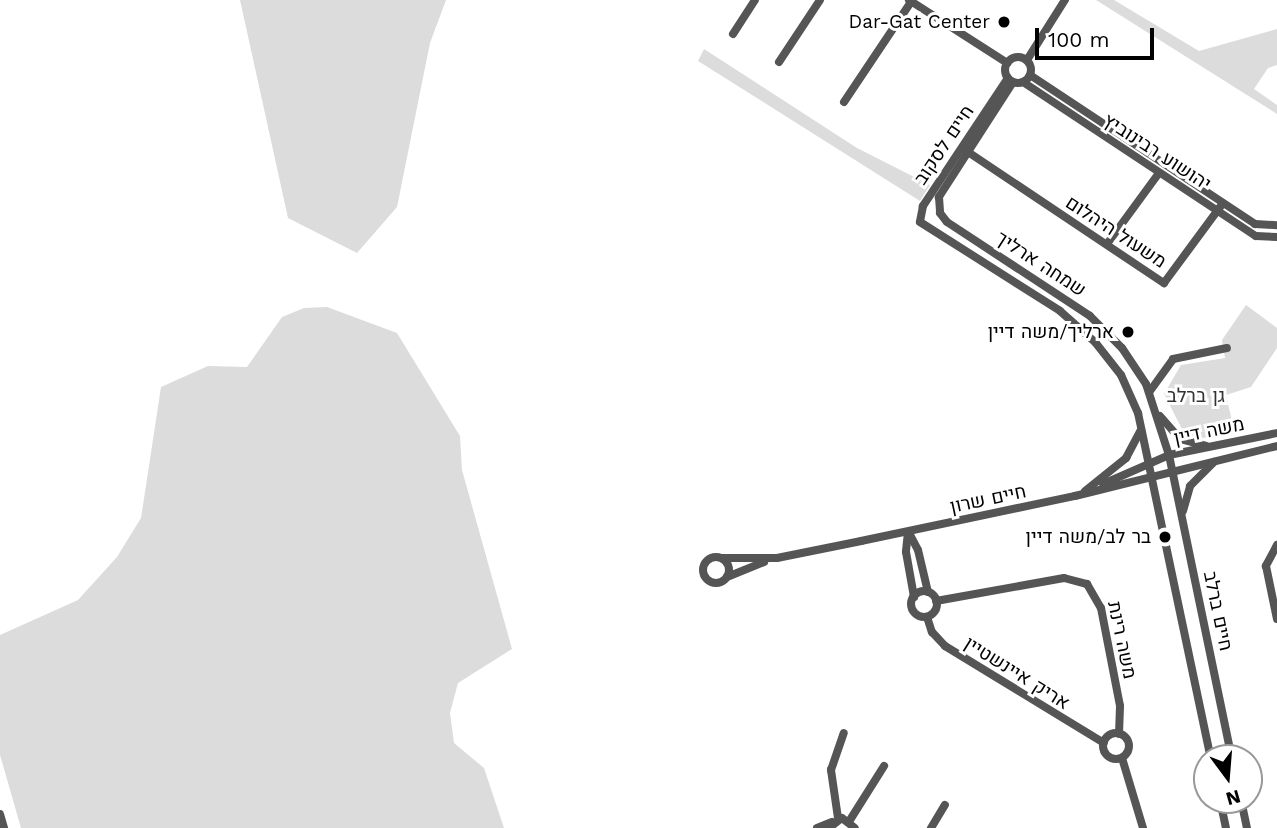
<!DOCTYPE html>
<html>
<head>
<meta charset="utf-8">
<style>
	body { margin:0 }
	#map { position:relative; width:1277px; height:828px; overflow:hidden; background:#fff; font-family:"Work Sans",Heebo,sans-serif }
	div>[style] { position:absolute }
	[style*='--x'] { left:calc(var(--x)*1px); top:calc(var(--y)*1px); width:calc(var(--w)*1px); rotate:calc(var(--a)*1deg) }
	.green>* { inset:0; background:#dcdcdc }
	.minor>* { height:8px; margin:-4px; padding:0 4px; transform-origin:4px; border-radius:4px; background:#555 }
	.minor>.ring { margin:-4px; padding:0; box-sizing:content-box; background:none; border:8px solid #555; border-radius:50% }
	.dots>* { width:19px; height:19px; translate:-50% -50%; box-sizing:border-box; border:4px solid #fff; border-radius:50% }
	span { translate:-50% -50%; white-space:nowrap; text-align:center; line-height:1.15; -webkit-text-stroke:6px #fff; paint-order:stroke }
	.poi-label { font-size:19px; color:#000 }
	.right { translate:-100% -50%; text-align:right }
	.street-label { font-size:19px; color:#000 }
	.park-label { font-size:19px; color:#333 }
	.north { position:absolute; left:1193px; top:744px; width:70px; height:70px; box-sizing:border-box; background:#fff; border:2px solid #999; border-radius:50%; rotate:164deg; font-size:19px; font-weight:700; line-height:28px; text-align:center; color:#000 }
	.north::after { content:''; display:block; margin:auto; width:24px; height:32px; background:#000; clip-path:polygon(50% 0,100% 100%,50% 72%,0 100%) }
	.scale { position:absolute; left:1035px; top:28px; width:119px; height:32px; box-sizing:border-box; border:4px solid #000; border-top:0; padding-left:9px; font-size:21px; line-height:24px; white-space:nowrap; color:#000; -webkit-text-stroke:5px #fff; paint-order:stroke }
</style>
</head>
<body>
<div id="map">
	<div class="green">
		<i style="clip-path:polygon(240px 0,446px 0,430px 43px,397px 207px,357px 253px,288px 218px)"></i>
		<i style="clip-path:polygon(1096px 0,1114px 0,1199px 51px,1277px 29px,1277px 65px,1268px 68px,1254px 89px,1277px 105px,1277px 114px)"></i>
		<i style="clip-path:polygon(704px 49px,857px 148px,930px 185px,920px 201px,698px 61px)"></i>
		<i style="clip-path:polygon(1246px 305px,1277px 328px,1277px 348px,1251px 387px,1226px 395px,1235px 434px,1203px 438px,1184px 433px,1164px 394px,1181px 365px,1225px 358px,1222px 340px)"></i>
		<i style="clip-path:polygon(327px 307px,397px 333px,460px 436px,462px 470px,512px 649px,458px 683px,450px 713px,454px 743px,484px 768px,504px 828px,21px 828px,0 755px,0 635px,78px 600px,117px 557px,141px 518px,161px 387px,208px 366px,247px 367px,282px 317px,304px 308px)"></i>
	</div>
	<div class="minor">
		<i style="--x:909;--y:0;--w:117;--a:32.7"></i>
		<i style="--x:733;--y:34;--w:40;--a:-57.1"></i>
		<i class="ring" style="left:1005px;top:57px;width:18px;height:18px"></i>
		<i style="--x:1027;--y:60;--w:71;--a:-57.7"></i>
		<i style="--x:779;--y:62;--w:74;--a:-56.5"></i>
		<i style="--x:1030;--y:75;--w:270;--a:33.5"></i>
		<i style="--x:1255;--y:224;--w:22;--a:3"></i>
		<i style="--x:1008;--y:78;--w:154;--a:123.6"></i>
		<i style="--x:923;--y:206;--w:16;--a:101"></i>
		<i style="--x:920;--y:222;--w:166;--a:32.4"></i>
		<i style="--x:1060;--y:311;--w:47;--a:41.5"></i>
		<i style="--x:1095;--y:342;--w:42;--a:51.8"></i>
		<i style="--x:1121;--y:375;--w:42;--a:65.9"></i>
		<i style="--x:1138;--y:413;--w:353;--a:78.1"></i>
		<i style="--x:1013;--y:82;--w:137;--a:122.8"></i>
		<i style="--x:939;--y:197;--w:16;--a:86"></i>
		<i style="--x:940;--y:213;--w:11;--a:52"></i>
		<i style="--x:947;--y:222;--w:171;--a:33.3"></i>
		<i style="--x:1090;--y:316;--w:45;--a:45"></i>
		<i style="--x:1122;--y:348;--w:43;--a:56.3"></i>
		<i style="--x:1146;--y:384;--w:75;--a:72.1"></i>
		<i style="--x:1169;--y:455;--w:309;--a:78.3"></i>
		<i style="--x:1023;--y:82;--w:279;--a:33.5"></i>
		<i style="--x:1256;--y:236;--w:21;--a:3"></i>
		<i style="--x:844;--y:102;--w:120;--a:-56.2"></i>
		<i style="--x:968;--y:152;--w:236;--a:33.8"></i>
		<i style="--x:1164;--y:283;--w:99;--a:-53.6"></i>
		<i style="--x:1107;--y:244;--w:88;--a:-53.8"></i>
		<i style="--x:1150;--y:391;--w:39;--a:-54"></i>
		<i style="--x:1173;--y:359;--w:55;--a:-11.5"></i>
		<i style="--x:1160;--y:416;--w:30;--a:49"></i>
		<i style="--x:1180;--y:439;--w:27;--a:15"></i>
		<i style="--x:1103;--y:484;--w:72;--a:-23.7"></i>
		<i style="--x:1169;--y:455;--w:110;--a:-11.5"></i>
		<i style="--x:1085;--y:491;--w:53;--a:-38.8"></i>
		<i style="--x:1126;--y:458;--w:32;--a:-62"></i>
		<i style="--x:1183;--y:511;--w:26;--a:-74"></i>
		<i style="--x:1190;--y:486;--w:34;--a:-45"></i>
		<i style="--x:908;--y:532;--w:20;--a:96"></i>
		<i style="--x:906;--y:552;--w:46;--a:79.9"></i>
		<i style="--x:909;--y:533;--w:19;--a:62"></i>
		<i style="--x:918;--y:550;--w:43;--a:76.6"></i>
		<i style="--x:1277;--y:545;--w:24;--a:118"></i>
		<i style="--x:1266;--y:566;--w:54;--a:78.3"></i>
		<i class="ring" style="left:703px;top:557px;width:18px;height:18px"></i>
		<i style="--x:722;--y:558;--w:55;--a:0"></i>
		<i style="--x:777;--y:558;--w:86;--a:-11.4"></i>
		<i style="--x:861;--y:541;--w:219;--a:-11.9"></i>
		<i style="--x:1075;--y:496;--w:208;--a:-13.9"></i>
		<i style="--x:727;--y:577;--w:40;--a:-22"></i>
		<i class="ring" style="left:911px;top:591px;width:18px;height:18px"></i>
		<i style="--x:936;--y:601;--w:130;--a:-10.2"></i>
		<i style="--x:1064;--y:578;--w:24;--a:15"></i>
		<i style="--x:1087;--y:584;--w:28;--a:60"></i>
		<i style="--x:1101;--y:608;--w:100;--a:79"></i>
		<i style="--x:1120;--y:706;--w:28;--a:92"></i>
		<i style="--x:927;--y:617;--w:16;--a:72"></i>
		<i style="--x:932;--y:632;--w:19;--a:47"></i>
		<i style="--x:945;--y:646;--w:186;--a:31.4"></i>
		<i class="ring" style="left:1103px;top:733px;width:18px;height:18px"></i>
		<i style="--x:1122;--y:758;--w:73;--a:73.3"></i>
		<i style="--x:1220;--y:800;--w:29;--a:78"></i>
		<i style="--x:1241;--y:800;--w:29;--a:78"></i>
		<i style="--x:0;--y:814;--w:15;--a:74"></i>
		<i style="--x:838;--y:818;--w:49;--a:-98.3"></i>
		<i style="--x:831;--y:770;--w:39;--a:-71"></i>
		<i style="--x:850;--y:820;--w:64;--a:-57.8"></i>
		<i style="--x:817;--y:828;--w:16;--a:-22"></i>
		<i style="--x:829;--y:828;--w:16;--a:-38"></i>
		<i style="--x:842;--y:818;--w:16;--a:38"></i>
		<i style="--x:931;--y:828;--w:27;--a:-59"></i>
	</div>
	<div class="dots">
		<i style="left:1004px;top:22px;background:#000"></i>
		<i style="left:1128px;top:332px;background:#000"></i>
		<i style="left:1165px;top:537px;background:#000"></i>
	</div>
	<div class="poi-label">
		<span class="right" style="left:990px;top:22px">Dar-Gat Center</span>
		<span class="right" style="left:1114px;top:332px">ארליך/משה דיין</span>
		<span class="right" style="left:1151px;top:537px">בר לב/משה דיין</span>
	</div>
	<div class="street-label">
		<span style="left:944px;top:145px;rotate:-56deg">חיים לסקוב</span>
		<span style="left:1157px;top:152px;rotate:33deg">יהושוע רבינוביץ</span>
		<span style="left:1116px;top:232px;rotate:33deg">משעול היהלום</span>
		<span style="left:1041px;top:264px;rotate:33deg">שמחה ארליך</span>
		<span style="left:1209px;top:431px;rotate:-12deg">משה דיין</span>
		<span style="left:988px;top:499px;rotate:-12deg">חיים שרון</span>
		<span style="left:1218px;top:611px;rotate:78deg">חיים ברלב</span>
		<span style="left:1122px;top:640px;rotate:78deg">משה רינת</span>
		<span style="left:1017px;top:673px;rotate:32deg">אריק איינשטיין</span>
	</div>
	<div class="park-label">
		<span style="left:1196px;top:396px">גן ברלב</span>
	</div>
	<div class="north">N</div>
	<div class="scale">100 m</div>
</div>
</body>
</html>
